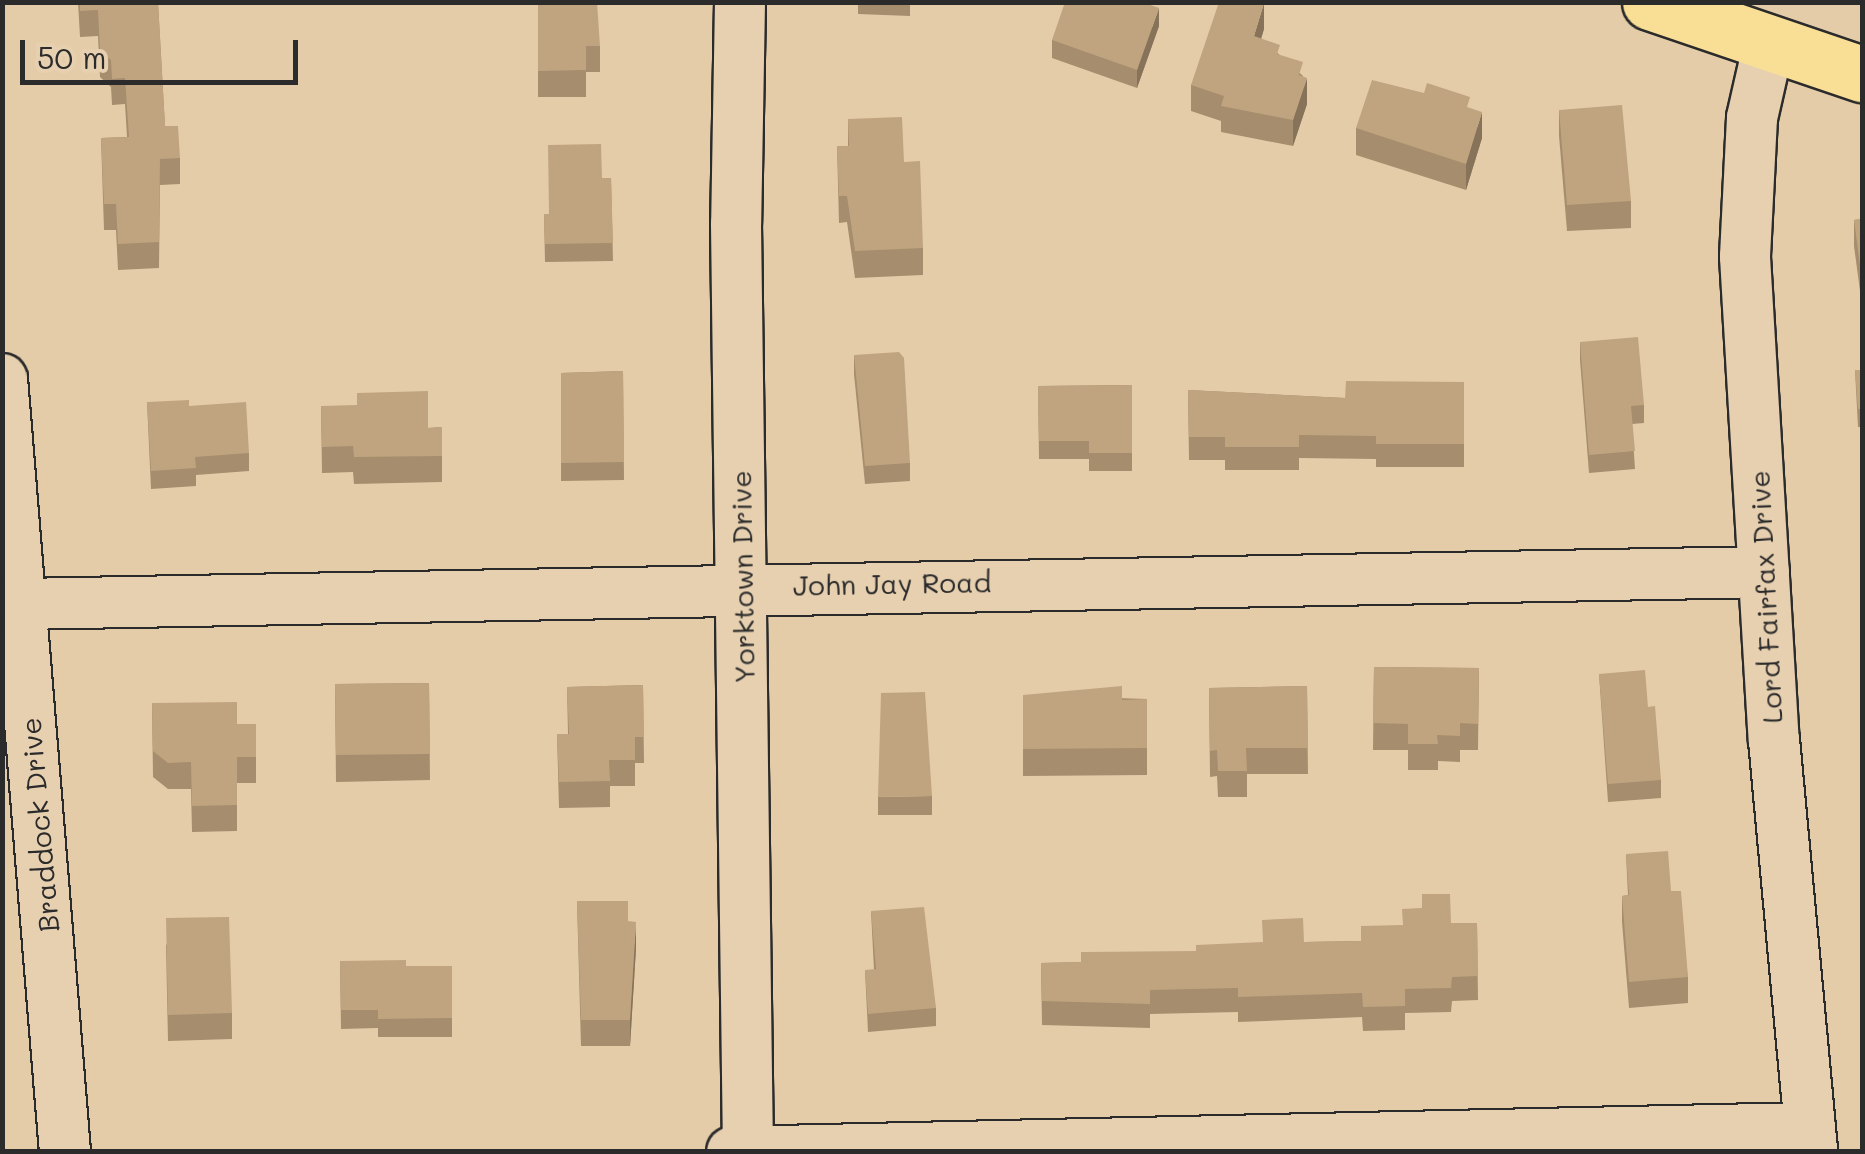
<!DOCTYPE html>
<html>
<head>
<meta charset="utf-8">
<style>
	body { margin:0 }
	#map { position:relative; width:1865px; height:1154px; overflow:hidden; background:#e5cca9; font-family:Mali,sans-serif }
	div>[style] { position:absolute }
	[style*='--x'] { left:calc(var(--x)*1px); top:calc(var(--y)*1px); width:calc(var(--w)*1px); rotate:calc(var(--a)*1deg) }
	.roads { filter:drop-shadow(2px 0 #2b2b2b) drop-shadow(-2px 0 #2b2b2b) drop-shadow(0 2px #2b2b2b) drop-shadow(0 -2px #2b2b2b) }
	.minor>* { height:50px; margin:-25px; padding:0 25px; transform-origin:25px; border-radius:25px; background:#e7d0b0 }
	.major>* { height:55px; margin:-27.5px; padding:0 27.5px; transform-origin:27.5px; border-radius:27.5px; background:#f9df96 }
	.wall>* { inset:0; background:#a58d6d }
	.shaded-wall>* { inset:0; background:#867359 }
	.building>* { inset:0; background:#c0a47f }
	span { translate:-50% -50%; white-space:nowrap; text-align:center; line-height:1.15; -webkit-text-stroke:8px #e7d0b0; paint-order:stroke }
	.street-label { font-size:28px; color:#2b2b2b }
	.frame { position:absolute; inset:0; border:5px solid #2b2b2b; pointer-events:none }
	.scale { position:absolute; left:20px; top:40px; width:278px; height:45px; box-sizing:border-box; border:5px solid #2b2b2b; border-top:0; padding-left:12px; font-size:30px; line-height:35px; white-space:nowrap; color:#2b2b2b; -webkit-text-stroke:8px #e7d0b0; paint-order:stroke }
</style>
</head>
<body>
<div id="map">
	<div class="roads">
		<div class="minor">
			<i style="--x:740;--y:2;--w:222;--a:91"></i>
			<i style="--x:736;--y:224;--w:928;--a:89.26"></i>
			<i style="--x:1769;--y:43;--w:77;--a:102.8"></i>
			<i style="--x:1752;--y:118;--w:139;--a:92.9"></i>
			<i style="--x:1745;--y:257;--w:484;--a:86.6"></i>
			<i style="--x:1774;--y:740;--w:414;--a:84.7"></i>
			<i style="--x:2;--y:379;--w:776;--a:85.34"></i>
			<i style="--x:21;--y:604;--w:1743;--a:-1.05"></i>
			<i style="--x:732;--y:1152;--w:1078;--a:-1.28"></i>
		</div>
		<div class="major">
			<i style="--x:1650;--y:2;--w:224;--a:18.8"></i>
		</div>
	</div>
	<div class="wall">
		<i style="clip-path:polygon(78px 2px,158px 2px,165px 126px,180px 158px,180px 184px,160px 185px,159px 268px,118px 270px,116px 230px,104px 230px,101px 138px,127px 137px,125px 104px,112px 105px,111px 87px,100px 77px,98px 36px,80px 37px)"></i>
		<i style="clip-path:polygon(538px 2px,600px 46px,600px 72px,586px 72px,586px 97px,538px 97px)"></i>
		<i style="clip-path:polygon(858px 2px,910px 2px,910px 16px,858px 14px)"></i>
		<i style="clip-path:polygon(1159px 26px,1137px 88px,1052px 58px,1052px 40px)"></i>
		<i style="clip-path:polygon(1264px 29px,1261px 38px,1303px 76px,1307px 104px,1293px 146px,1221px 132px,1221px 121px,1191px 111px,1191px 85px)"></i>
		<i style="clip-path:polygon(1470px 108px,1482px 138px,1466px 190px,1356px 155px,1356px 128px)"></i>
		<i style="clip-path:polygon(1559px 110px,1631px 201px,1631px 228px,1567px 231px,1559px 136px)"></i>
		<i style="clip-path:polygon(848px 119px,904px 162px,923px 248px,923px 275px,855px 278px,847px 222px,839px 223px,837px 146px,848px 146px)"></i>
		<i style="clip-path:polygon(611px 178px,613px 261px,545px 262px,544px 214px,549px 214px)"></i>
		<i style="clip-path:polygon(1862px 219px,1862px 306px,1854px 246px,1854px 220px)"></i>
		<i style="clip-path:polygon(1580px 342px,1644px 405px,1644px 423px,1632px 424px,1635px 469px,1589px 473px,1580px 360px)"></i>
		<i style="clip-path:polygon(854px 355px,910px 463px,910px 481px,865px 484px,854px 374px)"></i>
		<i style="clip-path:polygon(1855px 370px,1862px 370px,1862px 427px,1858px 427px)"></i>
		<i style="clip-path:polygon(623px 371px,624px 480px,561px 481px,561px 373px)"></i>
		<i style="clip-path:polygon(1464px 382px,1464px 467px,1376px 467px,1376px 459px,1299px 458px,1299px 470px,1225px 470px,1225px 460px,1189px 460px,1188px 390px,1345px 398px)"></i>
		<i style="clip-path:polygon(1132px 385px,1132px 471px,1089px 471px,1089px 459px,1039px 459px,1038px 386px)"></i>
		<i style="clip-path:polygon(147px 402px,189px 406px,249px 453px,249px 471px,196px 475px,196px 486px,151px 489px)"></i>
		<i style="clip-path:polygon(321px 406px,428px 428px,442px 427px,442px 482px,354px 484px,353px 472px,322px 473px)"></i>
		<i style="clip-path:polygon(1374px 667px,1479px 668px,1478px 750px,1460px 750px,1460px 762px,1438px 761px,1438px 770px,1408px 770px,1408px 750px,1373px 750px)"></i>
		<i style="clip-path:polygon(1599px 674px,1661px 780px,1661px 798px,1608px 802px)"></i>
		<i style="clip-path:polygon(429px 683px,430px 780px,336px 782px,335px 684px)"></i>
		<i style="clip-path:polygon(643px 685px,644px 763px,635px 763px,635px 786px,610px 786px,610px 807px,559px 808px,557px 734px,568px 734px,567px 687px)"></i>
		<i style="clip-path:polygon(1307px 686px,1308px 774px,1247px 774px,1247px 797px,1218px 797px,1217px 776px,1210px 777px,1209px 688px)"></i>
		<i style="clip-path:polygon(1023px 695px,1147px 699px,1147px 775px,1023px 776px)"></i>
		<i style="clip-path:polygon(152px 703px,237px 724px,256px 757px,256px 783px,237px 783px,237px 831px,192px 832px,191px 789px,168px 789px,153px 777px)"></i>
		<i style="clip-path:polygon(932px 796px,932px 815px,878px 815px,878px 797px)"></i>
		<i style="clip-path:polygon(1626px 854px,1671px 891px,1688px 977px,1688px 1003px,1629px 1008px,1622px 922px,1622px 896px,1628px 895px)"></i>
		<i style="clip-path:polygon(577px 901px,628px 921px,636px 948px,630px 1046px,581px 1046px)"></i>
		<i style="clip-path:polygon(871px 911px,936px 1008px,936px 1026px,868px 1032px,865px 970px,874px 970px)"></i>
		<i style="clip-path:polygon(1451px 923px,1477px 923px,1478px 1000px,1452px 1001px,1451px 1012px,1405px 1013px,1405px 1030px,1363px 1031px,1362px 1017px,1238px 1022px,1238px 1012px,1150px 1014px,1150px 1028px,1042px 1025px,1041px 963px,1081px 962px,1304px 942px,1361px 941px)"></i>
		<i style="clip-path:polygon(166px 944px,232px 1013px,232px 1039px,168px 1041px)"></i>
		<i style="clip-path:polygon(340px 961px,406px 966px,452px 966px,452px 1037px,378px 1037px,378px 1028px,341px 1029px)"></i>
	</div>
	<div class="shaded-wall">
		<i style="clip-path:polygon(1264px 3px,1264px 29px,1254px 62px,1254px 36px)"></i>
		<i style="clip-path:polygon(1159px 8px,1159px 26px,1137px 88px,1137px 70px)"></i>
		<i style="clip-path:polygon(1307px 78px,1307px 104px,1293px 146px,1293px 120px)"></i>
		<i style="clip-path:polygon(1482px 112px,1482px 138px,1466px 190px,1466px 164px)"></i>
		<i style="clip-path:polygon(636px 922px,636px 948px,630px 1046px,630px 1020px)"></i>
	</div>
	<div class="building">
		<i style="clip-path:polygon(80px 2px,158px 2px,165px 126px,178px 126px,180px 158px,160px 159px,159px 242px,118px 244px,116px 204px,104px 204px,101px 138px,129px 137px,125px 78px,112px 79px,111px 60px,100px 51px,98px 10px,80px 11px)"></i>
		<i style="clip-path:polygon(538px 2px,597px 2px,600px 46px,586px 46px,586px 70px,538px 71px)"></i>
		<i style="clip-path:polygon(1065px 2px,1142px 2px,1159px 8px,1137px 70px,1052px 40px)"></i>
		<i style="clip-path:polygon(1219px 2px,1264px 3px,1254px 36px,1280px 45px,1277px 54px,1303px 62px,1299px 75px,1307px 78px,1293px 120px,1221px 106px,1224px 96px,1191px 85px)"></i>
		<i style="clip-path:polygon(1372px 80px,1424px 93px,1427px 83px,1470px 97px,1467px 107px,1482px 112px,1466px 164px,1356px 128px)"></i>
		<i style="clip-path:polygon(1622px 105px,1631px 201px,1567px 205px,1559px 110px)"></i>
		<i style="clip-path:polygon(902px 117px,904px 162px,920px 161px,923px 248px,855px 251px,847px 196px,839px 196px,837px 146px,849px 146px,848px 119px)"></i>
		<i style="clip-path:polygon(601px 144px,602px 178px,611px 178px,613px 243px,545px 244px,544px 214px,549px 214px,548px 145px)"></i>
		<i style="clip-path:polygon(1862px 219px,1862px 280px,1854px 220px)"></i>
		<i style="clip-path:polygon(1638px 337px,1644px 405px,1631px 406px,1635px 451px,1589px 455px,1580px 342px)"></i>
		<i style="clip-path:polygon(899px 352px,904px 358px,910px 463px,865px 466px,854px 355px)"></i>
		<i style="clip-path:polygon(1855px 370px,1862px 370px,1862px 409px,1858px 409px)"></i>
		<i style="clip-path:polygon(623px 371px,624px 462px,561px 463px,561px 373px)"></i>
		<i style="clip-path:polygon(1346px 381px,1464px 382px,1464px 444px,1376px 444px,1376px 436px,1299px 435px,1299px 447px,1225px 447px,1225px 437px,1189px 437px,1188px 390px,1345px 398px)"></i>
		<i style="clip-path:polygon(1132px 385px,1132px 453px,1089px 453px,1089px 441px,1039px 441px,1038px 386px)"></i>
		<i style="clip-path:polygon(428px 391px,428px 428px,442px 427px,442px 456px,354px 457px,353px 446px,322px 447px,321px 406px,357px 405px,357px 393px)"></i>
		<i style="clip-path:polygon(189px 400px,189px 406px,246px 402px,249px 453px,195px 457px,196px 468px,151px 471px,147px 402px)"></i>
		<i style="clip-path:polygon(1374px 667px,1479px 668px,1478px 724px,1460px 723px,1460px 736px,1437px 735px,1438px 744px,1408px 744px,1408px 724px,1373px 723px)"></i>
		<i style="clip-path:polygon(1645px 670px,1648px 707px,1655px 706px,1661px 780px,1608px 784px,1599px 674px)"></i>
		<i style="clip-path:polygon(429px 683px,430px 754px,336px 755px,335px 684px)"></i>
		<i style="clip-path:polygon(643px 685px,644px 737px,635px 737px,635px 760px,609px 760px,610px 781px,559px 782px,557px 734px,569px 734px,567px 687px)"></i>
		<i style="clip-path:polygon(1122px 686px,1122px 700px,1147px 699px,1147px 748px,1023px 749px,1023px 695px)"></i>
		<i style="clip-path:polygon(1307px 686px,1308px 748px,1246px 748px,1247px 771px,1218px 771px,1217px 750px,1210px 751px,1209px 688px)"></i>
		<i style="clip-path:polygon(925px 692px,932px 796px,878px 797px,881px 693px)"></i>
		<i style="clip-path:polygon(237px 702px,237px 724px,256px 724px,256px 757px,237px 757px,237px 805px,192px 806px,191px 762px,168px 763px,153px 751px,152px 703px)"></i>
		<i style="clip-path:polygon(1668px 851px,1671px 891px,1681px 891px,1688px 977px,1629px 982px,1622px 896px,1629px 895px,1626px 854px)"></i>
		<i style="clip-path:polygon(1422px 894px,1450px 894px,1451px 923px,1477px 923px,1478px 976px,1452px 977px,1451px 988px,1405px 989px,1405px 1006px,1363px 1007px,1362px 993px,1238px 997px,1238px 988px,1150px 990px,1150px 1004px,1042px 1001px,1041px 963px,1081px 962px,1081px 952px,1196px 951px,1196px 945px,1263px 942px,1262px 920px,1303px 918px,1304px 942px,1361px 941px,1361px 926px,1403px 925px,1402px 909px,1422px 908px)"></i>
		<i style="clip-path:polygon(577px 901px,628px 901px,628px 921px,636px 922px,630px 1020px,581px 1020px)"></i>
		<i style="clip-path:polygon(924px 907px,936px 1008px,868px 1014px,865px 970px,876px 969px,871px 911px)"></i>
		<i style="clip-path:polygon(229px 917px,232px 1013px,168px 1015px,166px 918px)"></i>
		<i style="clip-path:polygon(406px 960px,406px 966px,452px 966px,452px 1018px,378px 1019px,378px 1010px,341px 1010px,340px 961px)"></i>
	</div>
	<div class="street-label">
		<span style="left:742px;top:577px;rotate:-91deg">Yorktown Drive</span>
		<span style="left:892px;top:583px;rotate:-1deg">John Jay Road</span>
		<span style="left:1765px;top:597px;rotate:-93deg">Lord Fairfax Drive</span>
		<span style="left:39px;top:825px;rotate:-95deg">Braddock Drive</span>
	</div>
	<div class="frame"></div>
	<div class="scale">50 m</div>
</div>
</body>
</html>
